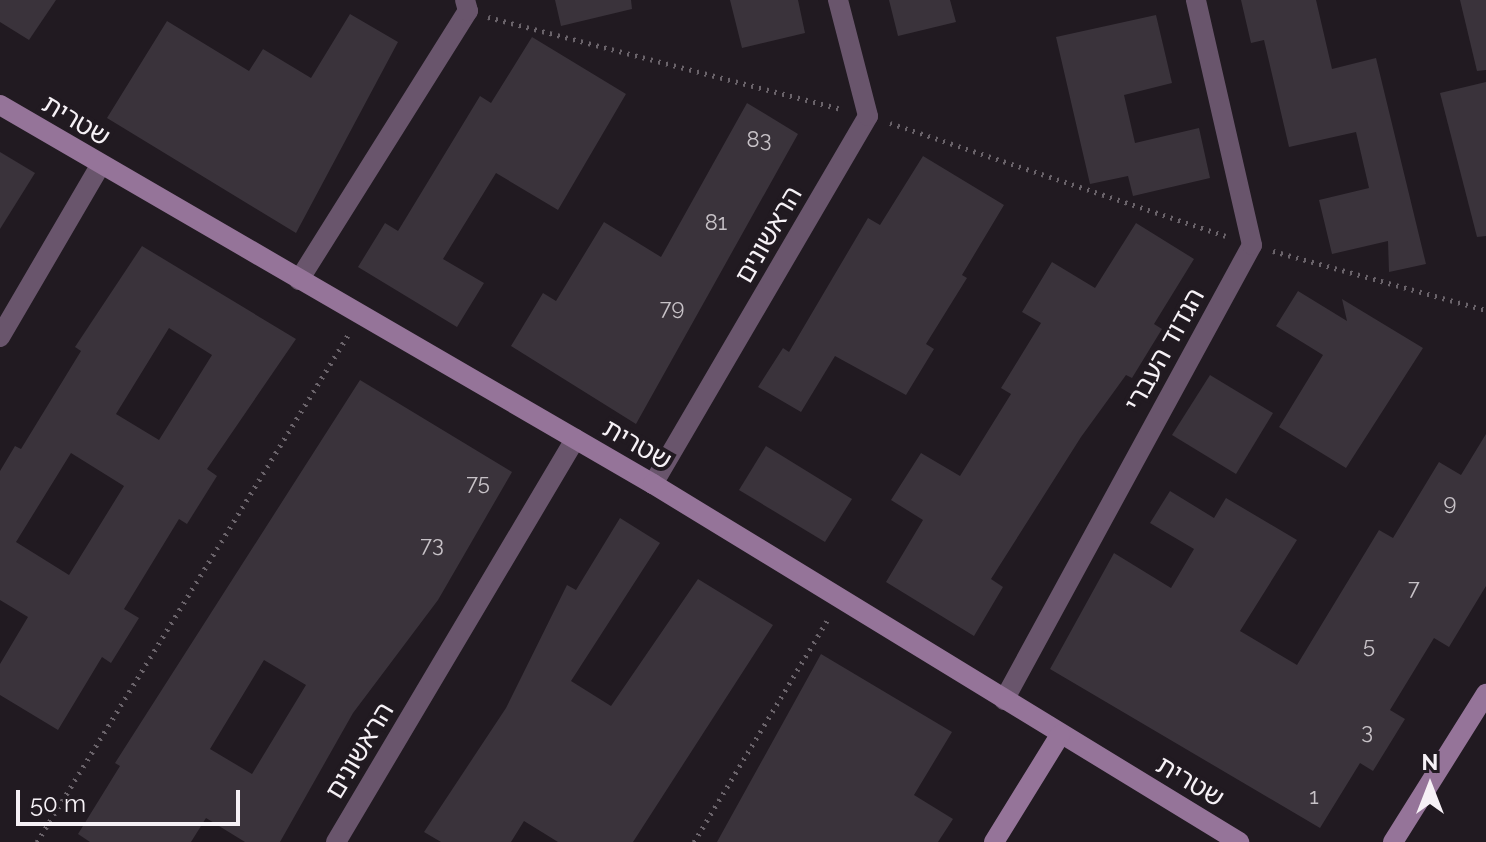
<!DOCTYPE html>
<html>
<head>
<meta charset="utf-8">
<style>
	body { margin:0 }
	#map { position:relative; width:1486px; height:842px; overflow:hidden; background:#211a21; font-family:Raleway,"Noto Sans Hebrew",sans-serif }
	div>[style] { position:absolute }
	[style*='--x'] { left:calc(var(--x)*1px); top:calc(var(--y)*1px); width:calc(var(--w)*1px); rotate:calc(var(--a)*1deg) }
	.building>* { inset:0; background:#3a333b }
	.path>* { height:5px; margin-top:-2.5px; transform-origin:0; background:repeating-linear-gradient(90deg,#6a636a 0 2px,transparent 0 8px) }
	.street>* { height:20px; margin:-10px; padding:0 10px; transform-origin:10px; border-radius:10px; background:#69556c }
	.secondary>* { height:20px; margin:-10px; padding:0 10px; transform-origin:10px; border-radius:10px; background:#957499 }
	span { translate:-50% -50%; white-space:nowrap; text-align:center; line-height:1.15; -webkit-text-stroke:8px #211a21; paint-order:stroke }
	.number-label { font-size:22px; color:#c7c2c7 }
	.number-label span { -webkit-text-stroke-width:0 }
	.street-label { font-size:26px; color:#f6f1f6 }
	.north { position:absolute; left:1390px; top:746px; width:80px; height:80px; -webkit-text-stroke:6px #211a21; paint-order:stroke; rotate:0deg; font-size:22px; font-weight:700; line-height:32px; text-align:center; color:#f6f1f6 }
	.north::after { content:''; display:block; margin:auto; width:28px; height:36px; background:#f6f1f6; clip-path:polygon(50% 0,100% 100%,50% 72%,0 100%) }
	.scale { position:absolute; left:16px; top:790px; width:224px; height:36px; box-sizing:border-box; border:4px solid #f6f1f6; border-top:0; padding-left:10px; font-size:24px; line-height:28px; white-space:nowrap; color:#f6f1f6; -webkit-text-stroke:6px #211a21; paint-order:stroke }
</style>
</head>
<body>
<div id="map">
	<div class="building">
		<i style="clip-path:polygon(0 0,56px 0,29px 40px,0 22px)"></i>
		<i style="clip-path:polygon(555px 0,631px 0,632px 9px,561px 26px)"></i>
		<i style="clip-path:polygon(730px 0,798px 0,805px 33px,742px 48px)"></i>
		<i style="clip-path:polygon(889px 0,950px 0,956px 22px,898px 36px)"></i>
		<i style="clip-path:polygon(1241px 0,1316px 0,1332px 69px,1376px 58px,1426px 264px,1389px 272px,1388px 241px,1332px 254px,1319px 200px,1369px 188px,1356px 132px,1289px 147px,1264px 40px,1251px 43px)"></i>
		<i style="clip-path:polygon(1460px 0,1486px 0,1486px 70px,1477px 71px)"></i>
		<i style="clip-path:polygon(350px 14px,398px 42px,296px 233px,107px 118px,167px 21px,249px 71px,263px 49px,311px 78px)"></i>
		<i style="clip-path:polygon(1156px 15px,1172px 83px,1124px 95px,1135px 143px,1199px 128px,1210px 178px,1133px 196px,1128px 176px,1090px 184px,1056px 37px)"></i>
		<i style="clip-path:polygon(532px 37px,626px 94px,558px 210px,496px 173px,443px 259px,484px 283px,457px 327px,358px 267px,385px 223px,398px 231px,480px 96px,491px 103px)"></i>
		<i style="clip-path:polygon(1486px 82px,1486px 236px,1477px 237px,1440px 93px)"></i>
		<i style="clip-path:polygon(747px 103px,798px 134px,636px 424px,511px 346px,543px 293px,556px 301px,604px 222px,661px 257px)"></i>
		<i style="clip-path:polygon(0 152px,35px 173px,0 229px)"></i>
		<i style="clip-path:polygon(923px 156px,1004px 205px,962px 275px,967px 278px,926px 344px,934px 349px,906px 395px,835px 356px,801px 412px,758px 387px,783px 348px,789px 352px,868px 218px,880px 225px)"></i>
		<i style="clip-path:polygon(1136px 223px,1194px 259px,1154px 324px,1162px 329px,1132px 378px,1126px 375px,1081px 437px,991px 579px,1003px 587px,974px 636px,886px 582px,923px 520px,891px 500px,921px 453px,960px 476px,1011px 394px,1001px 388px,1041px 323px,1022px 312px,1052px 262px,1095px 288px)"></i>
		<i style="clip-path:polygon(evenodd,142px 246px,296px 339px,207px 469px,217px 476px,187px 524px,179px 519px,124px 609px,139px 618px,111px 663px,102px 657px,58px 730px,0 695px,0 664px,28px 617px,0 600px,0 471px,15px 446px,21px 449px,81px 351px,75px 347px,142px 246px,169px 328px,212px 355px,159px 440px,116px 414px,169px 328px,142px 246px,71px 453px,124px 486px,69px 575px,16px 542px,71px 453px)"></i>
		<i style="clip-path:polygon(1298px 291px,1347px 321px,1342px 299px,1423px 348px,1346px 468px,1279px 427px,1323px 355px,1276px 326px)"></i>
		<i style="clip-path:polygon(1210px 375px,1273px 413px,1236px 474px,1172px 435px)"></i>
		<i style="clip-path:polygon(evenodd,360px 380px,512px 472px,438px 600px,353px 713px,280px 842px,245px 842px,206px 818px,191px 842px,90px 842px,78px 834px,120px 766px,115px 763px,360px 380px,264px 660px,306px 685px,252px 774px,210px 749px,264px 660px)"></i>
		<i style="clip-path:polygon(1486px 434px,1486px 586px,1449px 647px,1434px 638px,1390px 710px,1405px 719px,1373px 771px,1360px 763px,1320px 828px,1050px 669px,1114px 553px,1171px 588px,1194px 549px,1150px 523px,1170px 491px,1214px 518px,1226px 498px,1297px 540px,1240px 631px,1297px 665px,1379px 530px,1393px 538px,1439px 462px,1461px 475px)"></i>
		<i style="clip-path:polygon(766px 446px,852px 499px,825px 542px,739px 490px)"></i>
		<i style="clip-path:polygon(620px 518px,660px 543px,571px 681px,611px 706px,698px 579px,773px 625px,633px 842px,558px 842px,524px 821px,511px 842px,441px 842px,424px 832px,506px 708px,567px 585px,576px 590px)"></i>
		<i style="clip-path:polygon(821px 654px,952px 732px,914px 795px,953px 819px,938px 842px,717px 842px)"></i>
	</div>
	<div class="path">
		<i style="--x:488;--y:17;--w:366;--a:14.6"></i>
		<i style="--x:890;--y:123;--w:354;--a:18.6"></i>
		<i style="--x:1273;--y:251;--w:221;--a:15.5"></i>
		<i style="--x:37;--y:842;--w:595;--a:-58.47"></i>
		<i style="--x:694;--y:842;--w:262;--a:-59"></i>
	</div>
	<div class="street">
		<i style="--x:299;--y:280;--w:318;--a:-57.9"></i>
		<i style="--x:468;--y:11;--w:11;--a:-105"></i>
		<i style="--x:0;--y:337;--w:198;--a:-59.7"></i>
		<i style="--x:653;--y:484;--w:426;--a:-59.7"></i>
		<i style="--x:868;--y:116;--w:120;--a:-104.5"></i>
		<i style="--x:1004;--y:700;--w:518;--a:-61.41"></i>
		<i style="--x:1252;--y:245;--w:251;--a:-102.9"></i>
		<i style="--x:336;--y:842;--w:469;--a:-59.3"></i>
	</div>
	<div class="secondary">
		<i style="--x:0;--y:105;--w:755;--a:30.13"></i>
		<i style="--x:653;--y:484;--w:687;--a:31.42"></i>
		<i style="--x:994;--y:842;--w:126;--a:-58.3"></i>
		<i style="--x:1393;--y:842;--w:175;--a:-57.9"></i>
	</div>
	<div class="number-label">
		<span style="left:759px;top:140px">83</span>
		<span style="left:716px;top:223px">81</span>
		<span style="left:672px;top:308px">79</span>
		<span style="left:478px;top:483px">75</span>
		<span style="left:1450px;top:503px">9</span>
		<span style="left:432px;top:545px">73</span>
		<span style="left:1414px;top:588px">7</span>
		<span style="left:1369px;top:646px">5</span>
		<span style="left:1367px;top:732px">3</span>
		<span style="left:1314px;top:797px">1</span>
	</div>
	<div class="street-label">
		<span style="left:76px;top:121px;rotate:31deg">שטרית</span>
		<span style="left:769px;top:235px;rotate:-60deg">הראשונים</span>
		<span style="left:1165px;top:350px;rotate:-61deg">הגדוד העברי</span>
		<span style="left:637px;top:445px;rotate:30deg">שטרית</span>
		<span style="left:360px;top:751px;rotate:-59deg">הראשונים</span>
		<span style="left:1190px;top:782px;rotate:31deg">שטרית</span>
	</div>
	<div class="north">N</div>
	<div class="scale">50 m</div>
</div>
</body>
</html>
